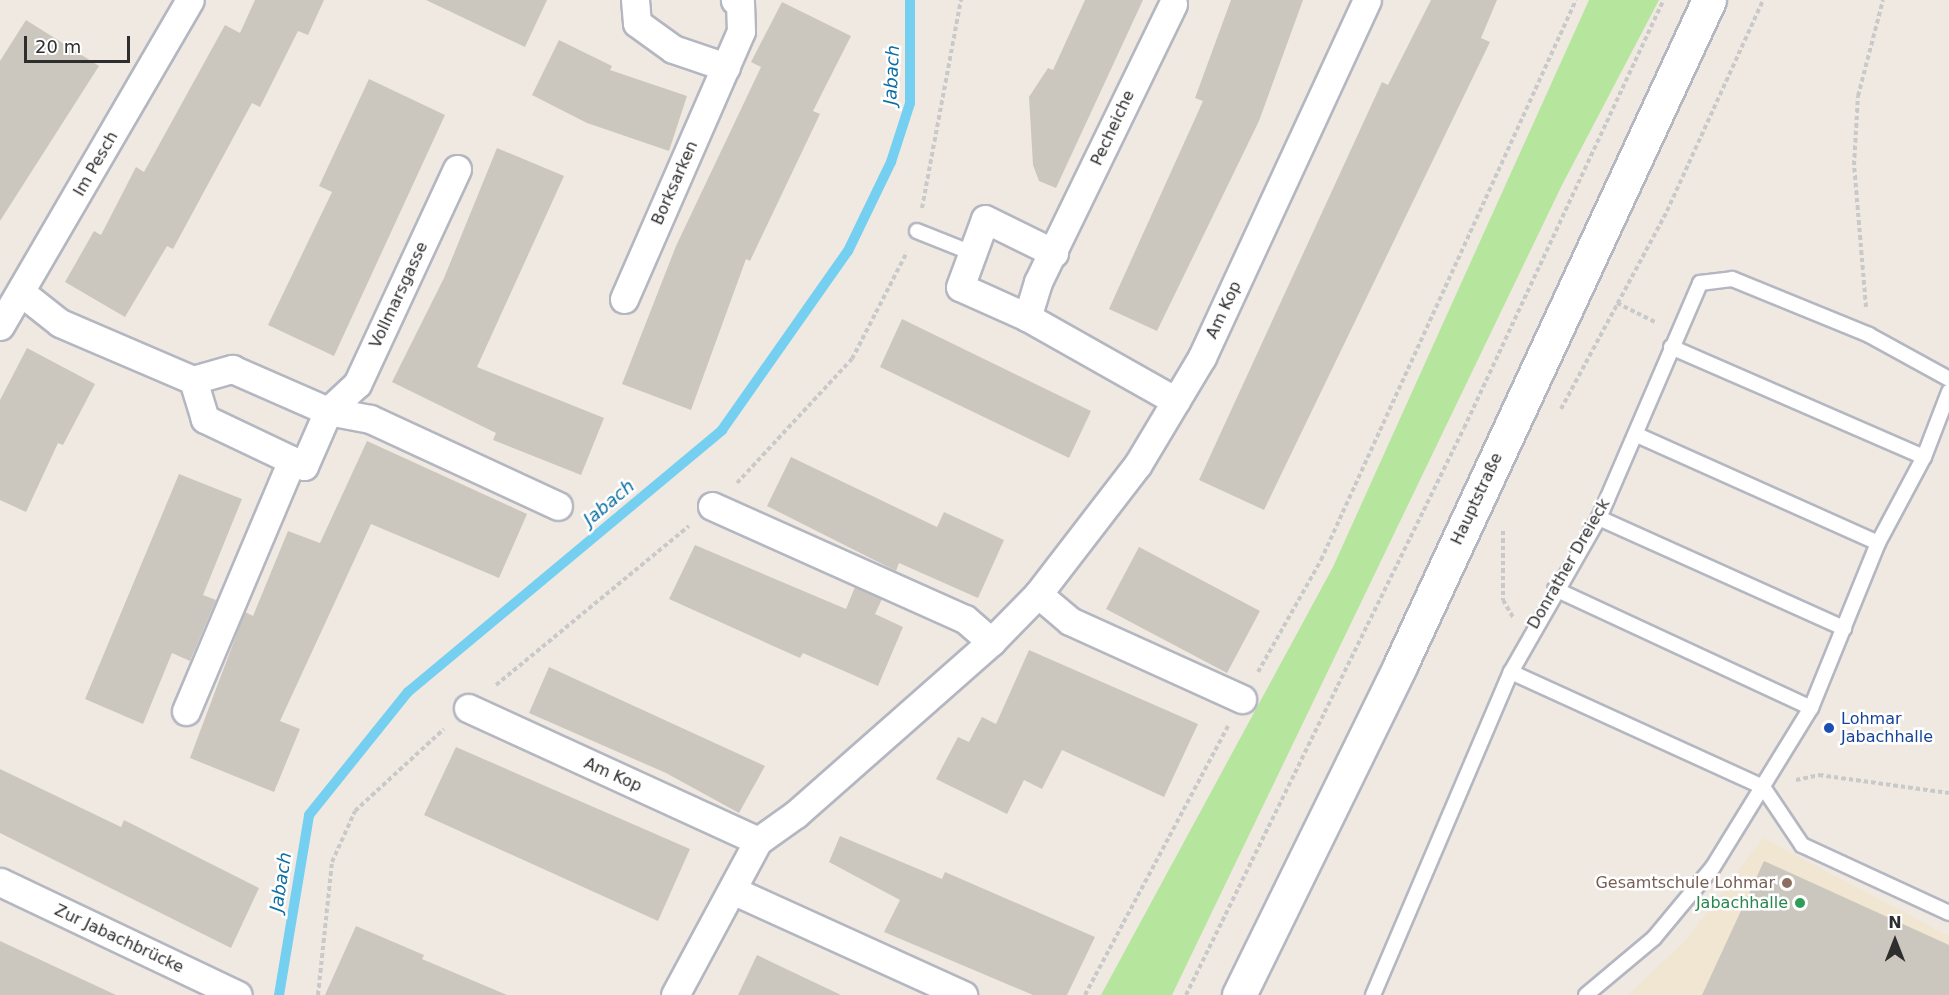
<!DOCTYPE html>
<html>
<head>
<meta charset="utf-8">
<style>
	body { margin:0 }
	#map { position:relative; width:1949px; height:995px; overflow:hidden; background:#efe9e1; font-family:"DejaVu Sans",sans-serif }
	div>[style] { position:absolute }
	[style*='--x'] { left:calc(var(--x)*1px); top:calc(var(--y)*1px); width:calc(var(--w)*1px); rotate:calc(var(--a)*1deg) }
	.education>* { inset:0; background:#f0e6d1 }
	.green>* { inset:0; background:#b6e59e }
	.stream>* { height:10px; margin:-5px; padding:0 5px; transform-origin:5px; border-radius:5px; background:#75cff0 }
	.building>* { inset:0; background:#cbc7bf }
	.path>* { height:4px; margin-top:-2px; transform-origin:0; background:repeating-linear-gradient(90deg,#c9c9c9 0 4.5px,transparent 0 7.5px) }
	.roads { filter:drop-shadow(2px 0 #b4b7c1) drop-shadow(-2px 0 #b4b7c1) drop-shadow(0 2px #b4b7c1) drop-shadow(0 -2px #b4b7c1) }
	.service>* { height:14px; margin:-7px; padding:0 7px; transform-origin:7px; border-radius:7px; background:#fff }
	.minor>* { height:27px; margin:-13.5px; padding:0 13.5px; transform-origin:13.5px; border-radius:13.5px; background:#fff }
	.secondary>* { height:33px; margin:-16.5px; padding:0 16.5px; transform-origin:16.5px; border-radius:16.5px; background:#fff }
	.dots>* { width:16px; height:16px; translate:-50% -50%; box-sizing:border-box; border:3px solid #fff; border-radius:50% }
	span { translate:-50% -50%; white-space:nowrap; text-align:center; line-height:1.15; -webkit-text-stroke:5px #fff; paint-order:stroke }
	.street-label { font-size:16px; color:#2e2e2e }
	.transit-label { font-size:16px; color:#164399 }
	.left { translate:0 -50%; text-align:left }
	.education-label { font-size:16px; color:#785e54 }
	.right { translate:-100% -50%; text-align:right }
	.leisure-label { font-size:16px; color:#27864d }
	.water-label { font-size:18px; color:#0d6fa3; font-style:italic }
	.north { position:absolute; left:1865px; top:911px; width:60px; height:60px; -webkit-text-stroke:4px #fff; paint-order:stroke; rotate:0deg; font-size:16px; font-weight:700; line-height:24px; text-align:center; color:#2e2e2e }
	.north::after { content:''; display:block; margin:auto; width:21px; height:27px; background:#2e2e2e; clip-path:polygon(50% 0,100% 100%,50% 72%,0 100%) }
	.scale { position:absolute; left:24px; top:36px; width:106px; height:27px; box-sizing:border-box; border:3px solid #2e2e2e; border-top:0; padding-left:8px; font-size:18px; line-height:21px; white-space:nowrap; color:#2e2e2e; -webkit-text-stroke:4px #fff; paint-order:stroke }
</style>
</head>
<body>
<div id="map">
	<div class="education">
		<i style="clip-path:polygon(1763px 838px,1949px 936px,1949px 995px,1628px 995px,1687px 939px)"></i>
	</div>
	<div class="green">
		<i style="clip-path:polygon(1589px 0,1659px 0,1562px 185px,1172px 995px,1101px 995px,1333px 567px)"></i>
	</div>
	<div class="stream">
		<i style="--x:279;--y:995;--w:182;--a:-80.5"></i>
		<i style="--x:309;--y:815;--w:158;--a:-51.2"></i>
		<i style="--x:408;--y:692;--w:409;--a:-39.8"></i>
		<i style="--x:722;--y:430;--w:219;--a:-54.9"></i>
		<i style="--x:848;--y:251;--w:99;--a:-64.2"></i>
		<i style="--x:891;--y:162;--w:62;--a:-72.1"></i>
		<i style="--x:910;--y:103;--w:103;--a:-90"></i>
	</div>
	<div class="building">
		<i style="clip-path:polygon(255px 0,324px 0,308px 35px,298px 31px,260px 107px,252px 103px,173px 249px,167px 246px,125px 317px,65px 282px,94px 231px,101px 235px,136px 167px,144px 172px,225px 25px,240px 33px)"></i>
		<i style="clip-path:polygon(426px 0,547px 0,525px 47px)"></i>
		<i style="clip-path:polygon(1085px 0,1143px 0,1056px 188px,1039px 181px,1033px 165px,1029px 97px,1048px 68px,1053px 70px)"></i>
		<i style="clip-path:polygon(1231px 0,1303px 0,1259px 121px,1157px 331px,1109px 309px,1203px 101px,1195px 98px)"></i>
		<i style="clip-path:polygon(1431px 0,1497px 0,1481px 38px,1490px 42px,1264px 510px,1199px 480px,1382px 82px,1388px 85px)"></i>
		<i style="clip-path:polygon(782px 2px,851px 36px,813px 111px,820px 114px,750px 261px,746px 259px,691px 410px,622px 384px,676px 246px,761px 67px,751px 62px)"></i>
		<i style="clip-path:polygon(26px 20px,99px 66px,0 221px,0 61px)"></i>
		<i style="clip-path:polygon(559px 40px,612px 66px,610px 70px,687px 96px,669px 151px,587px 123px,532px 95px)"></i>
		<i style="clip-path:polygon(369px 79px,445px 115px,334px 356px,268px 325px,332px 192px,319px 186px)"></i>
		<i style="clip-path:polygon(497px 148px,564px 176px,477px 367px,604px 418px,581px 475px,493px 440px,496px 433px,392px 382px,444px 278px)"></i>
		<i style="clip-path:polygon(902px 319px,1091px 411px,1069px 458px,880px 367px)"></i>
		<i style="clip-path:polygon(27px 348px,95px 384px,63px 445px,58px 443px,26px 512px,0 500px,0 400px)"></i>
		<i style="clip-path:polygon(367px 441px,527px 514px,499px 578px,371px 524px,280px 721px,300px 729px,274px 792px,190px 758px,245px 612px,253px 616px,288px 531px,320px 543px)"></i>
		<i style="clip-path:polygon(791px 457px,937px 527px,944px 512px,1004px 540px,978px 598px,899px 563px,896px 571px,767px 506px)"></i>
		<i style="clip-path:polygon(179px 474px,242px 499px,203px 595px,216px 600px,190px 661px,172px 653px,143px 724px,85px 699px)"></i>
		<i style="clip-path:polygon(695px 545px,846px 609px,855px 587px,882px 599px,875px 614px,903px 627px,878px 686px,803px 653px,800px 658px,669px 599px)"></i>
		<i style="clip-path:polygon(1139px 547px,1260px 611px,1227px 673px,1106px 609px)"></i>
		<i style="clip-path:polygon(1029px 650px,1198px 724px,1164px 797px,1062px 750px,1042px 789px,1024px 780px,1007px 814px,936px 779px,958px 737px,969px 742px,982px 717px,996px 724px)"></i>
		<i style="clip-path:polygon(549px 667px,765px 766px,739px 813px,666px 773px,529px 713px)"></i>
		<i style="clip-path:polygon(456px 747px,690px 849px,658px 921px,424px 815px)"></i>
		<i style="clip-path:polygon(0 769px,121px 827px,124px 820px,259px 888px,231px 948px,0 833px)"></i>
		<i style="clip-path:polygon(840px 836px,942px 879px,945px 872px,1095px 937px,1067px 995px,1033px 995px,884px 932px,900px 900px,829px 862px)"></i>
		<i style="clip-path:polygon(1764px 861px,1949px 945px,1949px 995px,1702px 995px)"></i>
		<i style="clip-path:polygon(356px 926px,424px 955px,422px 959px,507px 995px,325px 995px)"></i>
		<i style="clip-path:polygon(0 941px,116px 995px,0 995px)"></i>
		<i style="clip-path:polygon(757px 955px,841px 995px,738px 995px)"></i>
	</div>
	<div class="path">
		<i style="--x:922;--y:208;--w:212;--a:-79.4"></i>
		<i style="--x:1617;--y:303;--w:45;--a:26.6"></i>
		<i style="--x:1866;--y:307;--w:143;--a:-94.8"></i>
		<i style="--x:1854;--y:165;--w:69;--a:-86.7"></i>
		<i style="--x:1858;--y:96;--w:99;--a:-75.4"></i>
		<i style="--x:1561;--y:409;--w:225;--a:-61.8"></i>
		<i style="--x:1667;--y:211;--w:232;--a:-65.5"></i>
		<i style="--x:737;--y:483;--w:169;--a:-47.2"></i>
		<i style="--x:852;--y:359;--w:120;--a:-62.8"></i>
		<i style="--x:1503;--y:531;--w:69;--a:90"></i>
		<i style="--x:1503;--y:600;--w:20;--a:60"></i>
		<i style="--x:1258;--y:672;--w:129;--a:-60.6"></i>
		<i style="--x:1321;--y:560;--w:615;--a:-65.52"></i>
		<i style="--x:496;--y:685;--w:250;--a:-39.5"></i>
		<i style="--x:1796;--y:780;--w:24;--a:-12"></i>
		<i style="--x:1819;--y:775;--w:131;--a:7.9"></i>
		<i style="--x:318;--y:995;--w:134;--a:-84"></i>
		<i style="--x:332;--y:862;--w:56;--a:-65.7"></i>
		<i style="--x:355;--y:811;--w:121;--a:-42.7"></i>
		<i style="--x:1085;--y:995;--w:305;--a:-62"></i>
		<i style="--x:1186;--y:995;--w:631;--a:-63.88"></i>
		<i style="--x:1464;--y:428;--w:472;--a:-65"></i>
	</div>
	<div class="roads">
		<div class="service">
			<i style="--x:917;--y:231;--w:59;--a:21.8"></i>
			<i style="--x:1671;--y:347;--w:276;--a:23.5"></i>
			<i style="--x:1637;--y:435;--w:264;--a:24.1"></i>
			<i style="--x:1599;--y:518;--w:269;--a:24.2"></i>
			<i style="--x:1555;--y:589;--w:282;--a:24.9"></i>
			<i style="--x:1511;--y:672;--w:277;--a:24.5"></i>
			<i style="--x:1763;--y:787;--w:70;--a:56.1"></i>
			<i style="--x:1802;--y:845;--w:162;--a:24.8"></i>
			<i style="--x:1373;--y:995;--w:351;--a:-66.9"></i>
			<i style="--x:1511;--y:672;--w:177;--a:-60.3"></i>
			<i style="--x:1599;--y:518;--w:256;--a:-66.7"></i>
			<i style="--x:1700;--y:283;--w:32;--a:-7"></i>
			<i style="--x:1732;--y:279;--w:148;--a:22.2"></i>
			<i style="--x:1869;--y:335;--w:91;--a:28.8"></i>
			<i style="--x:1586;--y:995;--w:89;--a:-40"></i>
			<i style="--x:1654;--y:938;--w:92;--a:-50.3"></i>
			<i style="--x:1713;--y:867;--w:187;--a:-58.4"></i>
			<i style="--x:1811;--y:708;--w:178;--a:-67.9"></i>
			<i style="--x:1878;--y:543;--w:98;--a:-61.9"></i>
			<i style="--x:1924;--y:457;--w:70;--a:-69"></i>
		</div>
		<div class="minor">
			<i style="--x:635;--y:0;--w:23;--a:85"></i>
			<i style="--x:637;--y:23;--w:44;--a:35.8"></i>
			<i style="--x:673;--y:49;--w:56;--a:18.8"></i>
			<i style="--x:1173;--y:4;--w:309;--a:115.9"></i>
			<i style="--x:1038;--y:282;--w:37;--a:107"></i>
			<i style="--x:1027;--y:317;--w:171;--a:29.4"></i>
			<i style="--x:457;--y:169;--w:237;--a:114.9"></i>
			<i style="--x:357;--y:384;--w:40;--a:137"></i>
			<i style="--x:328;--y:411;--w:60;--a:113.6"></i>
			<i style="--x:304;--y:466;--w:110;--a:-154.6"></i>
			<i style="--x:205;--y:419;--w:41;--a:-107.1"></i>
			<i style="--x:193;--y:380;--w:41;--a:-15.8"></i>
			<i style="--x:232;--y:369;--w:105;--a:23.6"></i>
			<i style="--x:328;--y:411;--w:43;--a:10.8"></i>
			<i style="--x:370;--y:419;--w:207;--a:24.8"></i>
			<i style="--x:22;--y:293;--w:48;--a:38.3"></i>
			<i style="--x:60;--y:323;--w:145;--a:23.2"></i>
			<i style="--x:624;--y:299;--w:292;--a:-66.4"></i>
			<i style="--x:741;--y:31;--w:28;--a:-92"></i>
			<i style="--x:740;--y:3;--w:6;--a:-149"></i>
			<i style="--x:1027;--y:317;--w:73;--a:-155.9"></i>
			<i style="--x:960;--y:287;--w:72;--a:-69.8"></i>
			<i style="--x:985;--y:219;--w:77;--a:26.2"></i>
			<i style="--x:0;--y:326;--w:377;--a:-59.8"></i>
			<i style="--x:712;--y:506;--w:277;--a:24.1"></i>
			<i style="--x:965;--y:619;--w:35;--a:41"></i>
			<i style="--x:1038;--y:594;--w:42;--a:40.2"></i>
			<i style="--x:1070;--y:621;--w:189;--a:24.4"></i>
			<i style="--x:468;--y:708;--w:319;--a:24.6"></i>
			<i style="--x:186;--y:711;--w:272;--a:-67.1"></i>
			<i style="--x:0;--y:882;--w:263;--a:25.4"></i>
			<i style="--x:732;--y:890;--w:254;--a:24.4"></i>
			<i style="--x:675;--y:995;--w:175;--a:-61.7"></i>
			<i style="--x:758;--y:841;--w:47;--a:-35.4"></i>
			<i style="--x:796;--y:814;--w:260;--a:-41.4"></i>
			<i style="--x:991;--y:642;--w:67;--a:-45.6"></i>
			<i style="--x:1038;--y:594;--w:164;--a:-52.4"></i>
			<i style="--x:1138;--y:464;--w:125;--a:-59.1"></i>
			<i style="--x:1202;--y:357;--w:393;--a:-65.2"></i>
		</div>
		<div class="secondary">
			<i style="--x:1239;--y:995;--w:366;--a:-63.9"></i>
			<i style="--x:1400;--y:666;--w:734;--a:-65.11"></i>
		</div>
	</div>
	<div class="dots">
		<i style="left:1829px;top:728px;background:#1a4fb4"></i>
		<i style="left:1787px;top:883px;background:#8d6e63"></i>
		<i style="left:1800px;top:903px;background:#2e9e5b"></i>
	</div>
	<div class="street-label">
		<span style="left:1113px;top:128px;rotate:-65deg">Pecheiche</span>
		<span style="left:96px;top:164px;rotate:-60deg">Im Pesch</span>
		<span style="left:675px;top:183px;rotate:-66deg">Borksarken</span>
		<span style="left:399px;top:295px;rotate:-65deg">Vollmarsgasse</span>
		<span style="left:1224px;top:310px;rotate:-65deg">Am Kop</span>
		<span style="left:1477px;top:499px;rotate:-65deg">Hauptstraße</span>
		<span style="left:1569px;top:564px;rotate:-60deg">Donrather Dreieck</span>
		<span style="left:613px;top:775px;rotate:24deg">Am Kop</span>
		<span style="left:119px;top:939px;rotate:25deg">Zur Jabachbrücke</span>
	</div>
	<div class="transit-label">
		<span class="left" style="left:1841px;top:728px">Lohmar<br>Jabachhalle</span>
	</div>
	<div class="education-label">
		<span class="right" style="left:1775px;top:883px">Gesamtschule Lohmar</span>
	</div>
	<div class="leisure-label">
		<span class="right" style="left:1788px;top:903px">Jabachhalle</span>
	</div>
	<div class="water-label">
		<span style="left:892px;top:75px;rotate:-87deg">Jabach</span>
		<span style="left:609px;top:503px;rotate:-40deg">Jabach</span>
		<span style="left:281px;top:882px;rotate:-81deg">Jabach</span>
	</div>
	<div class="north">N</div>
	<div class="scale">20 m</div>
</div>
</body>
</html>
